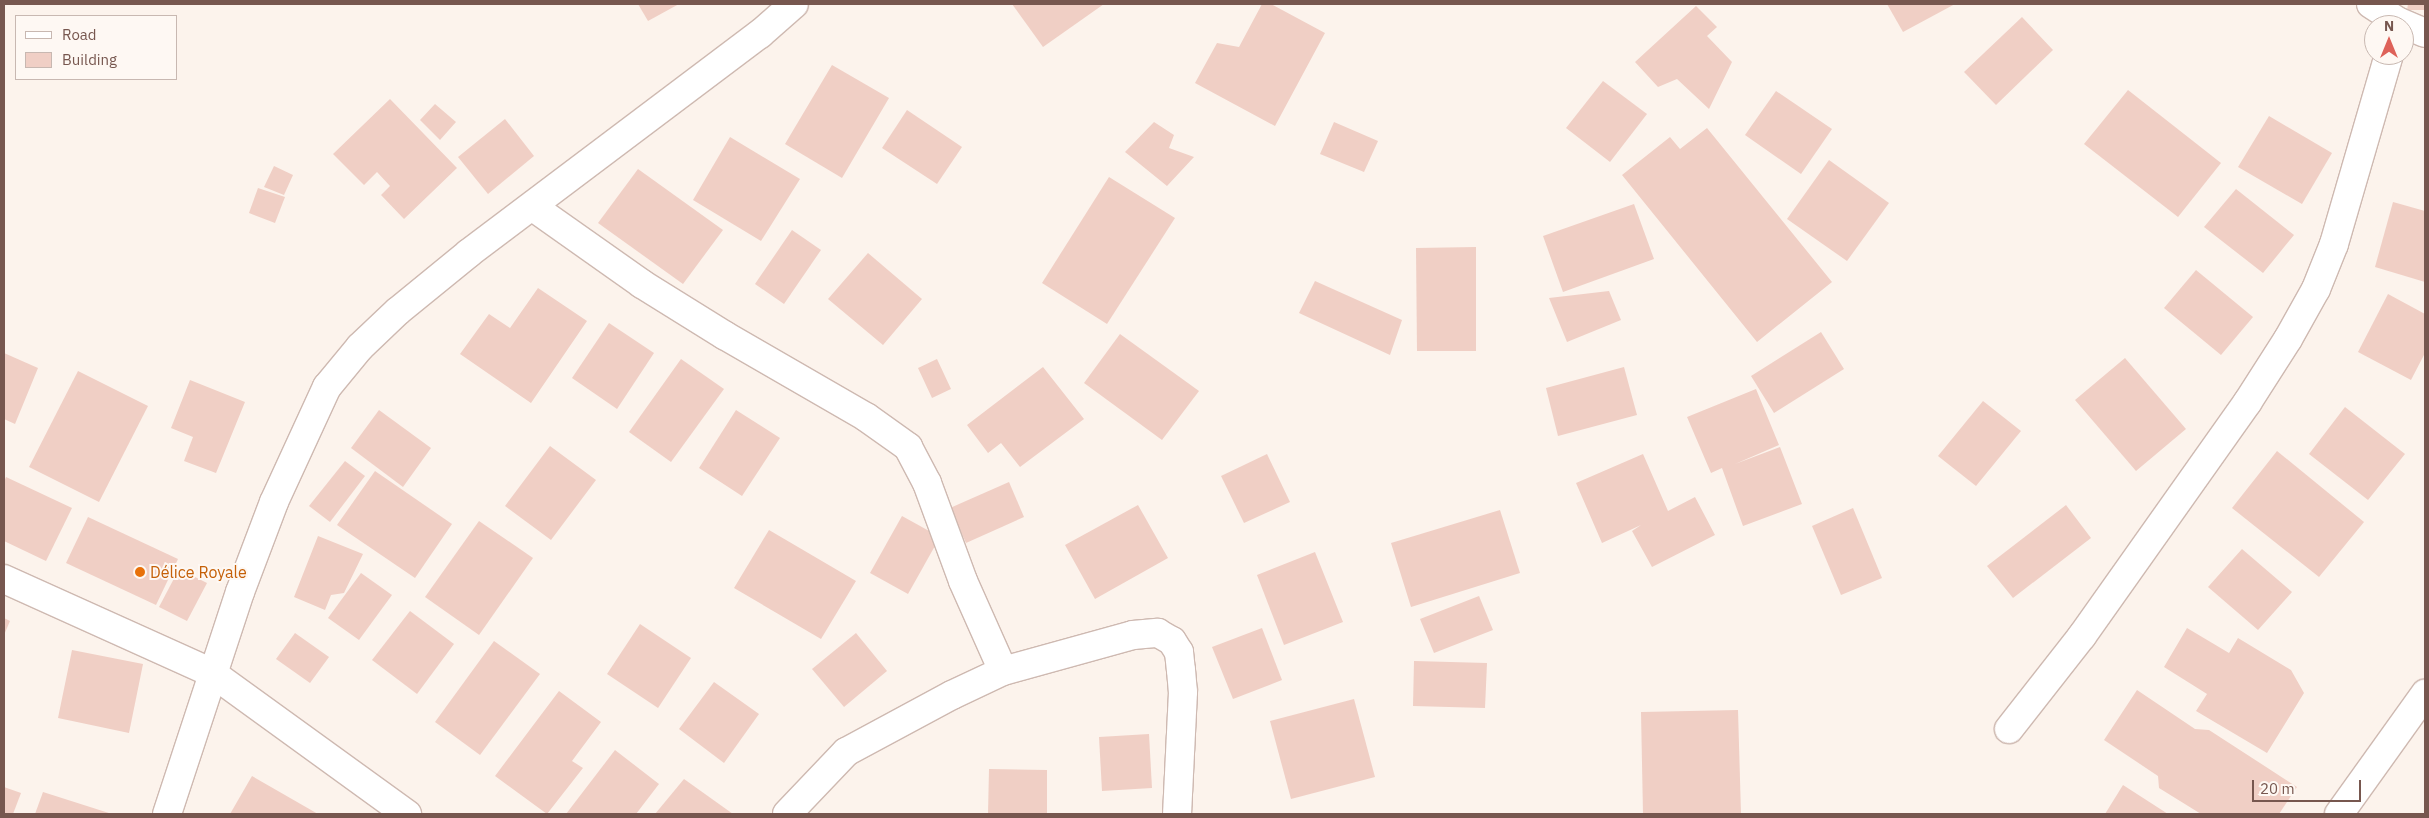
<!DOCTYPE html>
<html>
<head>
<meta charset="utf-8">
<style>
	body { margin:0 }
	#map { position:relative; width:2429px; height:818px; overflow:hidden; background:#fcf3ec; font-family:"IBM Plex Sans",sans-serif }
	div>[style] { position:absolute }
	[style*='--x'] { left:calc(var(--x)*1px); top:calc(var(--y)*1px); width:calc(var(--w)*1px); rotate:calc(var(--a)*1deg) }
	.building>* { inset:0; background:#f0cfc5 }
	.roads { filter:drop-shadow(1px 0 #ceb9b1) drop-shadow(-1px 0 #ceb9b1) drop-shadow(0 1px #ceb9b1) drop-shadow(0 -1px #ceb9b1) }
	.minor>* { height:28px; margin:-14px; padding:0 14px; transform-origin:14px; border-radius:14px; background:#fff }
	.dots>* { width:14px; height:14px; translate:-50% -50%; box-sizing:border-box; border:2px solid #fef8f3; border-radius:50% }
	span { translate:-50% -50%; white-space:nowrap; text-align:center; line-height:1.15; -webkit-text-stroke:4px #fef8f3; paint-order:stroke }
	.food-label { font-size:16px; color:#c56008 }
	.left { translate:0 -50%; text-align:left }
	.frame { position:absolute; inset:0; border:5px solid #77574f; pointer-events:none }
	.legend { position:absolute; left:15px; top:15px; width:162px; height:65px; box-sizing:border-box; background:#fef8f3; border:1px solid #c8b8b1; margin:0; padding:6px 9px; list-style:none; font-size:15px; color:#77574f }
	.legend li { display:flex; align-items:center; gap:10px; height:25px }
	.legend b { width:25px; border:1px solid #c8b8b1 }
	.north { position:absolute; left:2364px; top:15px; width:50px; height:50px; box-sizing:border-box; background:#fef8f3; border:1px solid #c8b8b1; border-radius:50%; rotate:0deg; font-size:14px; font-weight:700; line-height:20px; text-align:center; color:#77574f }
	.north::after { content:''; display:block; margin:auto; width:18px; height:22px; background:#de6259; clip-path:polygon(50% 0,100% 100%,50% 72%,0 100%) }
	.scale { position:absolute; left:2252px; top:780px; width:109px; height:22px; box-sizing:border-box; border:2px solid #77574f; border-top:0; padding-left:6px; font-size:15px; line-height:18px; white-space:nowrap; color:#77574f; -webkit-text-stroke:4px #fef8f3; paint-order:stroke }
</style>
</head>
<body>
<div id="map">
	<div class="building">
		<i style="clip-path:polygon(638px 4px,679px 4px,648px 21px)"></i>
		<i style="clip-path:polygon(1012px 4px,1104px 4px,1043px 47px)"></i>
		<i style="clip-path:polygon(1262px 4px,1271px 4px,1325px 33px,1275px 126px,1195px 83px,1217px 43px,1239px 47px)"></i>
		<i style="clip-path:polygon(1887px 4px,1955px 4px,1903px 32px)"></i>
		<i style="clip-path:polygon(2408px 4px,2425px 4px,2425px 10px,2407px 10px)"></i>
		<i style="clip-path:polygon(1696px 6px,1717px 27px,1707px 36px,1732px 62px,1709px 109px,1677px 79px,1658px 87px,1635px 62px)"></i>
		<i style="clip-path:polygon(2022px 17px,2053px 50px,1996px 105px,1964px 72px)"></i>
		<i style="clip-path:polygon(832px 65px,889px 98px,842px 178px,785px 144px)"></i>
		<i style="clip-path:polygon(1603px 81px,1647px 114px,1610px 162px,1566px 128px)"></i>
		<i style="clip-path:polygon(2128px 90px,2221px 163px,2178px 217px,2084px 144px)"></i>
		<i style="clip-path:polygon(1776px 91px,1832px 129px,1801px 174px,1745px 135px)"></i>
		<i style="clip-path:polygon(390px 99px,457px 168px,404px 219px,381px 195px,390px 186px,377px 172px,364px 185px,333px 154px)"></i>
		<i style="clip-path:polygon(435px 104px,456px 122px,440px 140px,420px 120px)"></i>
		<i style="clip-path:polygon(907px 110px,962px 147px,937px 184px,882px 148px)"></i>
		<i style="clip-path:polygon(2269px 116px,2332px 153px,2302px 204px,2238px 167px)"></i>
		<i style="clip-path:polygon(505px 119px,534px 156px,488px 194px,458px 157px)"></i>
		<i style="clip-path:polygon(1154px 122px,1174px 135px,1169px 148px,1194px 157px,1167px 186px,1125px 152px)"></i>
		<i style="clip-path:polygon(1334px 122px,1378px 141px,1364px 172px,1320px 154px)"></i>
		<i style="clip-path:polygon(1707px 128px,1832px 282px,1757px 342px,1622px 175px,1670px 137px,1680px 149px)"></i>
		<i style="clip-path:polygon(730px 137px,800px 179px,761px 241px,693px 200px)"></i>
		<i style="clip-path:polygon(1829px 160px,1889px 203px,1847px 261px,1787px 219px)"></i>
		<i style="clip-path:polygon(274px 166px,293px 175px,284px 195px,264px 187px)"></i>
		<i style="clip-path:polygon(638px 169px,723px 230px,683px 284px,598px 223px)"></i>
		<i style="clip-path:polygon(1109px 177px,1175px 218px,1107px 324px,1042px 283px)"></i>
		<i style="clip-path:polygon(258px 188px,285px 197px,275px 223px,249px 213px)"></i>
		<i style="clip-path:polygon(2236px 189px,2294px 235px,2263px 273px,2204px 227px)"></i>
		<i style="clip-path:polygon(2393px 202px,2425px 211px,2425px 282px,2375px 267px)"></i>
		<i style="clip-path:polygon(1634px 204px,1654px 259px,1563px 292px,1543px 236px)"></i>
		<i style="clip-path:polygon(792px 230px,821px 250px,784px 304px,755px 284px)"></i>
		<i style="clip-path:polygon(1476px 247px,1476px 351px,1417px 351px,1416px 248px)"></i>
		<i style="clip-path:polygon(868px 253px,922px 299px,883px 345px,828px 299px)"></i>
		<i style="clip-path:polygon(2196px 270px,2253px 317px,2221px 355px,2164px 308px)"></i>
		<i style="clip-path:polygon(1315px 281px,1402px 320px,1390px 355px,1299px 313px)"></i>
		<i style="clip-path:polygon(538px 288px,587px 321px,531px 403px,460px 354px,489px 314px,510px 328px)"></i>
		<i style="clip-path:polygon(1609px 291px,1621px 320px,1567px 342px,1549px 298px)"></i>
		<i style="clip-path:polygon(2388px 294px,2425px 314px,2425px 353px,2411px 380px,2358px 352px)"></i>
		<i style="clip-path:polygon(609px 323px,654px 353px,617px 409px,572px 378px)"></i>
		<i style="clip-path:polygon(1821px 332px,1844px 369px,1774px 413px,1751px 376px)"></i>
		<i style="clip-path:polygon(1120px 334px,1199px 391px,1162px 440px,1084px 383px)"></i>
		<i style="clip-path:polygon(4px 353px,38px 368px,15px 424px,4px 419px)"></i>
		<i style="clip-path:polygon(2125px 358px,2186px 429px,2136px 471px,2075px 400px)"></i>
		<i style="clip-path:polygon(681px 359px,724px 389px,671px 462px,629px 432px)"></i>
		<i style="clip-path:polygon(937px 359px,951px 389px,932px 398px,918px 368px)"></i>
		<i style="clip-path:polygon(1043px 367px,1084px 419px,1020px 467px,1001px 443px,988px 453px,967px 425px)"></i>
		<i style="clip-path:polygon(1624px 367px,1637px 415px,1558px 436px,1546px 388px)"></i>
		<i style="clip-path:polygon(78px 371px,148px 406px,99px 502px,29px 467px)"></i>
		<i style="clip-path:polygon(190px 380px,245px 402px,216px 473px,184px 461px,193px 437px,171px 428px)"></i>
		<i style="clip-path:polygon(1756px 389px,1779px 445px,1735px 464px,1780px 447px,1802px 504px,1743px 526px,1722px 468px,1711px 473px,1687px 417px)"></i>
		<i style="clip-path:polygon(1983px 401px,2021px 431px,1976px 486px,1938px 456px)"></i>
		<i style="clip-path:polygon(2345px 407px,2405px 454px,2368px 500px,2309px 454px)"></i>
		<i style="clip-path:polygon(379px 410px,431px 448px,403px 487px,351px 448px)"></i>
		<i style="clip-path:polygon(736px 410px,780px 438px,742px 496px,699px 468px)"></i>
		<i style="clip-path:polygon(550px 446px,596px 480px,551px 540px,505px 506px)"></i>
		<i style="clip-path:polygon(2277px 451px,2364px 522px,2319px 577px,2232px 508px)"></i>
		<i style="clip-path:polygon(1267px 454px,1290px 502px,1244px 523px,1221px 476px)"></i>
		<i style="clip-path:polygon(1643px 454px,1668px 511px,1695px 497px,1715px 535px,1652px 567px,1632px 531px,1641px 525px,1602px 543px,1576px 483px)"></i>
		<i style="clip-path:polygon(345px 461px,365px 476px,330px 522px,309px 506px)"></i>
		<i style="clip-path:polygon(375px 471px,452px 524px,415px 578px,337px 525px)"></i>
		<i style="clip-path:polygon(6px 477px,72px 508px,46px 561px,4px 541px,4px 482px)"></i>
		<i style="clip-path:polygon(1009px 482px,1024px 517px,966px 543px,950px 508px)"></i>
		<i style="clip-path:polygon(1138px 505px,1168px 558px,1095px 599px,1065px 545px)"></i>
		<i style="clip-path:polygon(2066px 505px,2091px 538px,2013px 598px,1987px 566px)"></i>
		<i style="clip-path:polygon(1853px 508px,1882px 578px,1841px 595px,1812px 526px)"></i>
		<i style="clip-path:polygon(1500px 510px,1520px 573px,1411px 607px,1391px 543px)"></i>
		<i style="clip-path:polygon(902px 516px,940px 537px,908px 594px,870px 573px)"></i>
		<i style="clip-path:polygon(88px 517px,178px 559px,156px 605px,66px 563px)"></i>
		<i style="clip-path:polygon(479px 521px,533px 558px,479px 635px,425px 597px)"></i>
		<i style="clip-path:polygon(769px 530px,856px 581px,821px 639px,734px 588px)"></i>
		<i style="clip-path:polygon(318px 536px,363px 554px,344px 593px,331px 595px,325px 610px,294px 597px)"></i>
		<i style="clip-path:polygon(2242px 549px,2292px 592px,2258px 630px,2208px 587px)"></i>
		<i style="clip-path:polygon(1315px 552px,1343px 622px,1284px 645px,1257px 575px)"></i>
		<i style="clip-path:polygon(179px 569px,207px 583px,187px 621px,159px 607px)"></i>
		<i style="clip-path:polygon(361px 573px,392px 595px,359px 640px,328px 618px)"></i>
		<i style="clip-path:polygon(1479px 596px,1493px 630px,1434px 653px,1420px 619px)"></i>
		<i style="clip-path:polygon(410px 611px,454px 644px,417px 694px,372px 660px)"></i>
		<i style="clip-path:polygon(4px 618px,10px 621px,4px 635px)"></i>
		<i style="clip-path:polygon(640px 624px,691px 658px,658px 708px,607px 674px)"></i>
		<i style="clip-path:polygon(1262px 628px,1282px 680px,1233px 699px,1212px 647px)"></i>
		<i style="clip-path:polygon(2187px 628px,2229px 653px,2238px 638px,2291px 670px,2304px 693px,2267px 753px,2196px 711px,2207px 694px,2164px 667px)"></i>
		<i style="clip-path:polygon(295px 633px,329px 657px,310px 683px,276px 659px)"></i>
		<i style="clip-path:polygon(856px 633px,887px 671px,844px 707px,812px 669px)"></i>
		<i style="clip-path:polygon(494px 641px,540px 674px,480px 755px,435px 722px)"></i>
		<i style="clip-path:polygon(72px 650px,143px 664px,129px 733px,58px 718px)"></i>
		<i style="clip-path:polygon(1414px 661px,1487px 663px,1485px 708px,1413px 706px)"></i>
		<i style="clip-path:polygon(714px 682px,759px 714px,724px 763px,679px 729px)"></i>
		<i style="clip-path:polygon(2137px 690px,2195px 729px,2209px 730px,2297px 787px,2279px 814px,2201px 814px,2159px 788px,2158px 776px,2104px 740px)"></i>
		<i style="clip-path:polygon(559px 691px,601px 722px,572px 761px,583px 768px,547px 814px,495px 776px)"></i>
		<i style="clip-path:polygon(1354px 699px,1375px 777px,1291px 799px,1270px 721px)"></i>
		<i style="clip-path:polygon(1738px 710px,1741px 814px,1643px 814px,1641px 712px)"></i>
		<i style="clip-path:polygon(1149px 734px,1152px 788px,1102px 791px,1099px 737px)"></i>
		<i style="clip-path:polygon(615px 750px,659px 784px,636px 814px,566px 814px)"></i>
		<i style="clip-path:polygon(989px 769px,1047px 770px,1047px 814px,988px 814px)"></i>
		<i style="clip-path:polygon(252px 776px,318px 814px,230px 814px)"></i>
		<i style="clip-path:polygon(684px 779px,733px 814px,655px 814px)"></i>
		<i style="clip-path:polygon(2123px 785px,2168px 814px,2105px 814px)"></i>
		<i style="clip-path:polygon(4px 787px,21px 793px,13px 814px,4px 814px)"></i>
		<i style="clip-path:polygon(43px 792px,112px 814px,35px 814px)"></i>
	</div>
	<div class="roads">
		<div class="minor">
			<i style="--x:2371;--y:4;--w:33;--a:33"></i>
			<i style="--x:2399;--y:22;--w:28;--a:23"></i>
			<i style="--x:533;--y:207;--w:133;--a:35.2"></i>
			<i style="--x:642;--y:284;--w:97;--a:31.9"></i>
			<i style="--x:724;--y:335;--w:164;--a:30"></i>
			<i style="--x:866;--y:417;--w:52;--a:35.5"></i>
			<i style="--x:908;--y:447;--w:41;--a:62.2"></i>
			<i style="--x:927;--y:483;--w:104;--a:69.8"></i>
			<i style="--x:963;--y:581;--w:98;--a:66"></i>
			<i style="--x:4;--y:579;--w:228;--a:24.3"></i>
			<i style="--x:212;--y:673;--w:241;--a:35.9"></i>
			<i style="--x:2009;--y:729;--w:118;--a:-51.9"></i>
			<i style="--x:2082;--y:636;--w:286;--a:-54.7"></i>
			<i style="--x:2247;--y:403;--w:76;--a:-57.4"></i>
			<i style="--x:2288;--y:339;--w:57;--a:-60.8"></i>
			<i style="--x:2316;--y:289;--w:48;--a:-68.2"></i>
			<i style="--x:2334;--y:244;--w:197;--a:-73.8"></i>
			<i style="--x:167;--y:814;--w:234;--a:-71.8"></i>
			<i style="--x:240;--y:592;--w:96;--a:-69.3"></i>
			<i style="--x:274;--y:502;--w:127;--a:-65.3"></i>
			<i style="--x:327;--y:387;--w:52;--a:-50.5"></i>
			<i style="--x:360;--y:347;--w:52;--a:-43.5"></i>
			<i style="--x:398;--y:311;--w:92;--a:-39.2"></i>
			<i style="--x:469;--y:253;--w:364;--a:-37"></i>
			<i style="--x:760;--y:34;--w:45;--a:-41.4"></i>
			<i style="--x:787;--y:814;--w:86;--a:-46.4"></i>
			<i style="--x:846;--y:752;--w:120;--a:-28.3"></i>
			<i style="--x:952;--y:695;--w:56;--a:-25.2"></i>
			<i style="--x:1003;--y:671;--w:135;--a:-15.5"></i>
			<i style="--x:1133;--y:635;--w:25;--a:-5"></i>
			<i style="--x:1158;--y:633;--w:16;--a:30"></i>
			<i style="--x:1172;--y:641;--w:13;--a:58"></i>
			<i style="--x:1179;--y:652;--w:18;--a:84"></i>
			<i style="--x:1181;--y:670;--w:22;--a:85"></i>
			<i style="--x:1183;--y:692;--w:122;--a:92.8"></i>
			<i style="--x:2339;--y:814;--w:148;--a:-54.4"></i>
		</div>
	</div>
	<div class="dots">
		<i style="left:140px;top:572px;background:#e8710a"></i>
	</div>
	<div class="food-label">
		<span class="left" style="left:150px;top:572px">Délice Royale</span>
	</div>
	<div class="frame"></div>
	<ul class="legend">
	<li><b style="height:6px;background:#fff"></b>Road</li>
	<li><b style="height:14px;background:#f0cfc5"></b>Building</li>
	</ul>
	<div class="north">N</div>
	<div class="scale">20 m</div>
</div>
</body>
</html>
